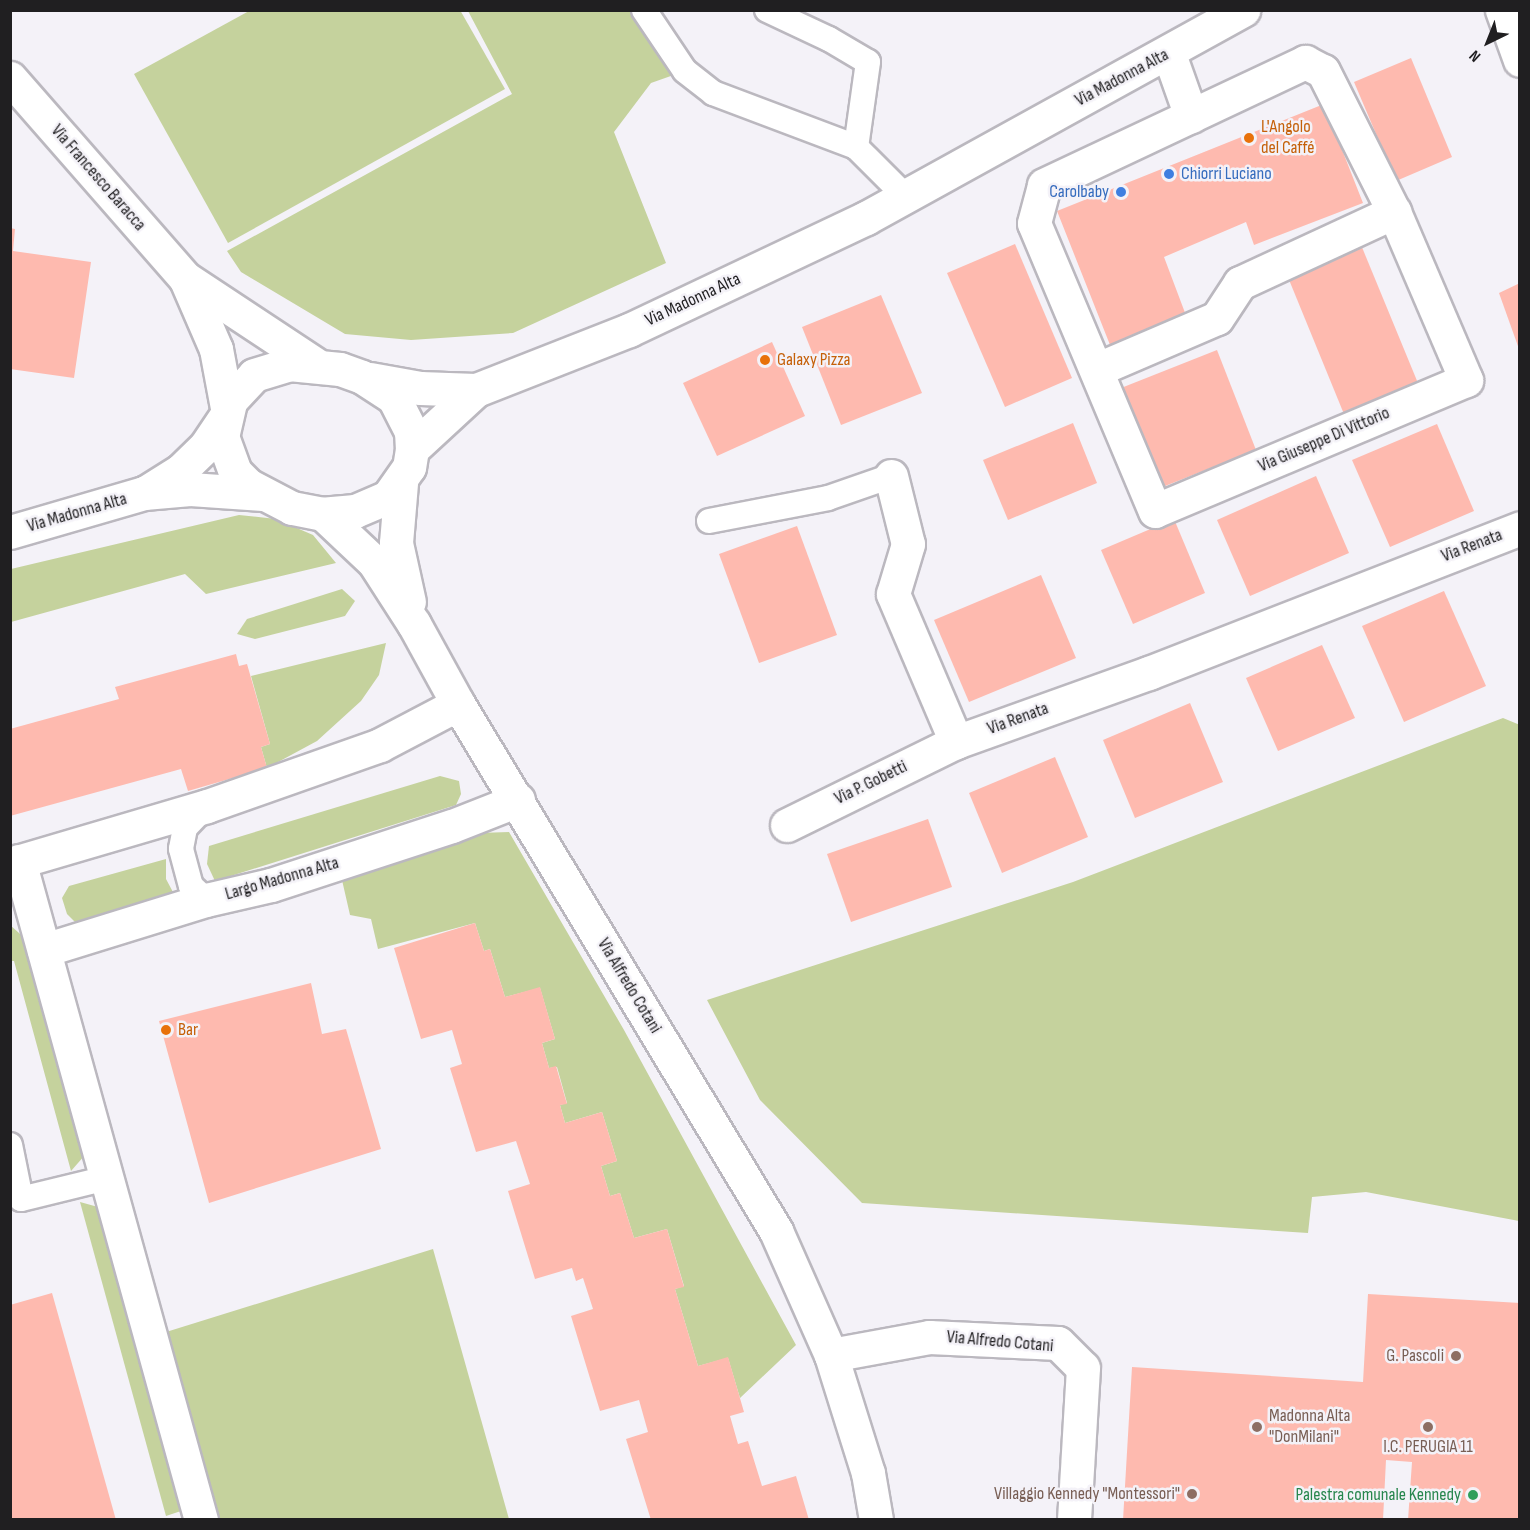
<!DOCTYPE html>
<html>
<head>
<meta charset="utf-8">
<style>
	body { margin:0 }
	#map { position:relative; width:1530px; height:1530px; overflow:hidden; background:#f4f2f8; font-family:"Sofia Sans Condensed",sans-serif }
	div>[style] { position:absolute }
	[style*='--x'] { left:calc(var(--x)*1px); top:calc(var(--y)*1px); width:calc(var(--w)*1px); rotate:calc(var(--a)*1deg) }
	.green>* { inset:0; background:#c5d29d }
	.building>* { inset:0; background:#febaaf }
	.roads { filter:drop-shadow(2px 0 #bbb8bf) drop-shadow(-2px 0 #bbb8bf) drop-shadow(0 2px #bbb8bf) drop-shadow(0 -2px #bbb8bf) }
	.service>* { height:24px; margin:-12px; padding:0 12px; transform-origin:12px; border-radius:12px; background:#fff }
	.minor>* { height:33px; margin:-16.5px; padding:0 16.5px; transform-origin:16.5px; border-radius:16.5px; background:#fff }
	.tertiary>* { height:33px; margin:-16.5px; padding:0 16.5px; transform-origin:16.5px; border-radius:16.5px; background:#fff }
	.dots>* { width:16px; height:16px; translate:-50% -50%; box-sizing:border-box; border:3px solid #f4f2f8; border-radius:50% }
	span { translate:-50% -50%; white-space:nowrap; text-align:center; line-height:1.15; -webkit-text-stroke:5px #f4f2f8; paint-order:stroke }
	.street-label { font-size:18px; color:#201f21 }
	.food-label { font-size:18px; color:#c56008 }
	.left { translate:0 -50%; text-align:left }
	.shop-label { font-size:18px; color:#366cbe }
	.right { translate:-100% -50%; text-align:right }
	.education-label { font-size:18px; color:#785e54 }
	.leisure-label { font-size:18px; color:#27864d }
	.frame { position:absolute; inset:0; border:12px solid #201f21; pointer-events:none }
	.north { position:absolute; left:1458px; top:12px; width:60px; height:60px; -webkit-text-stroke:4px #f4f2f8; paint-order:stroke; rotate:223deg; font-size:16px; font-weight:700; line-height:24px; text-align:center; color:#201f21 }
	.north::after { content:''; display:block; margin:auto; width:21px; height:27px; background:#201f21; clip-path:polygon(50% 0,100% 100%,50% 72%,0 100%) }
</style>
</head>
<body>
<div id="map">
	<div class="green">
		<i style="clip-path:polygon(460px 10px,505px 89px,228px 243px,134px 74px,249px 11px)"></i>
		<i style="clip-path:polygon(468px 11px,644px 11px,685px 71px,651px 83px,614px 132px,666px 263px,513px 333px,411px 340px,345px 334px,241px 272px,227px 251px,512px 94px)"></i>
		<i style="clip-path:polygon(239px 515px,276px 519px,313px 535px,336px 563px,206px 594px,185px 574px,11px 622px,11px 569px)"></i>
		<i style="clip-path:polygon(342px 589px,355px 601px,345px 616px,255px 639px,237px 634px,247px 619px)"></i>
		<i style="clip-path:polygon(386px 643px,379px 675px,361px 701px,317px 741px,267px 768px,261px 747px,270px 744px,251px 676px)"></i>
		<i style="clip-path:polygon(1503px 718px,1520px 725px,1519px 1221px,1366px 1192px,1312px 1197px,1308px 1233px,862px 1203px,760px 1100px,707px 1000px,1073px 882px)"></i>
		<i style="clip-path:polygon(440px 776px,459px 781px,461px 794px,456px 805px,215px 881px,207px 864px,209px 846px)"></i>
		<i style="clip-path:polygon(509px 832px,624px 1030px,796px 1345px,740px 1398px,728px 1358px,698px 1366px,675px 1289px,684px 1286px,667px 1229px,634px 1238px,620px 1193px,610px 1196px,601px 1166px,617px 1161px,602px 1112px,565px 1123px,560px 1105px,567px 1103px,557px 1067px,549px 1068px,542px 1043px,555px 1039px,540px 988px,505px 997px,490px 949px,484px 951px,475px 923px,378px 949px,371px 919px,350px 915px,342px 880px,479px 833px)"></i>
		<i style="clip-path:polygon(166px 859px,166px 879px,174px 894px,75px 922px,67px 914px,62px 898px,69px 886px)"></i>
		<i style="clip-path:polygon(10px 925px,28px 941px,85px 1155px,71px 1171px,14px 961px,11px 961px)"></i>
		<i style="clip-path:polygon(80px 1202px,98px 1207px,181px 1511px,166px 1516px)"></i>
		<i style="clip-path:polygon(433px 1249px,509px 1519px,201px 1519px,150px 1337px)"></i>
	</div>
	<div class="building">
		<i style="clip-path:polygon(1411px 58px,1452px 157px,1396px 181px,1354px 82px)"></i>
		<i style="clip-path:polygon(1324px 104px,1363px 203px,1254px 245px,1246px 222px,1164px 257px,1190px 326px,1114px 355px,1057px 211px)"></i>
		<i style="clip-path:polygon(10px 228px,15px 229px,13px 251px,91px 262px,74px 378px,10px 369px)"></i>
		<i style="clip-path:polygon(1359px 240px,1420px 388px,1346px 419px,1285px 270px)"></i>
		<i style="clip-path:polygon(1015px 244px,1072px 378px,1005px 407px,947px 273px)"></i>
		<i style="clip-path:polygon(1520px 283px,1520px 349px,1519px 349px,1499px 293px)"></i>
		<i style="clip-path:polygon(881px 295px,922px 393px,841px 425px,802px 327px)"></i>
		<i style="clip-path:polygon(772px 342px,805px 416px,717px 456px,683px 383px)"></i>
		<i style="clip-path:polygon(1217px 350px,1256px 450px,1155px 490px,1116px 390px)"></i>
		<i style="clip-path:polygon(1073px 423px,1097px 483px,1008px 520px,983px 460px)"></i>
		<i style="clip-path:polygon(1437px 424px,1474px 511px,1390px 547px,1352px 460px)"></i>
		<i style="clip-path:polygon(1316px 476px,1349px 553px,1250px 596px,1217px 520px)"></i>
		<i style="clip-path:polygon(1174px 519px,1205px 593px,1133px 624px,1101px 550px)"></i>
		<i style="clip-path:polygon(797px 526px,837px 635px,759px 663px,719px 554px)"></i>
		<i style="clip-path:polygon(1041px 575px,1076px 658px,969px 702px,934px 620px)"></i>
		<i style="clip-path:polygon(1444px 591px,1486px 686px,1404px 722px,1362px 626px)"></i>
		<i style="clip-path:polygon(1322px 645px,1355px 718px,1278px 751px,1246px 678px)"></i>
		<i style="clip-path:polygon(236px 654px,239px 666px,247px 664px,270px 744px,261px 747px,267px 768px,188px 791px,181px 769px,10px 816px,10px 729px,119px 699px,115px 687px)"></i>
		<i style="clip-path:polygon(1190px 703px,1223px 782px,1135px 818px,1103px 740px)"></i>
		<i style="clip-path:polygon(1055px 757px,1088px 837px,1002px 873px,969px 793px)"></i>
		<i style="clip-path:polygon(928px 819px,952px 887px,851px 922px,827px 854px)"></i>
		<i style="clip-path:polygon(475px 923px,484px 951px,490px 949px,505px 997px,540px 987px,555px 1039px,542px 1043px,549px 1068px,556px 1066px,567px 1104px,560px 1105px,565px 1123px,602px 1112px,617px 1161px,601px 1166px,610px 1196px,620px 1193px,634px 1238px,667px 1229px,684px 1287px,675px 1289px,698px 1366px,728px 1357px,744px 1412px,730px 1416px,738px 1444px,748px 1441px,762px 1486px,796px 1476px,809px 1520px,651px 1520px,626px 1439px,648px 1432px,639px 1400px,600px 1411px,571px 1316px,593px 1309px,583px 1278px,576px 1281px,572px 1268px,535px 1279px,508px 1191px,530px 1184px,516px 1141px,476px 1152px,450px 1068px,462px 1064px,452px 1030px,421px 1039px,394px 948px)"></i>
		<i style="clip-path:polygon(311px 983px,322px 1034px,346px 1029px,381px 1149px,209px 1203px,159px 1021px)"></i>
		<i style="clip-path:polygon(52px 1293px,116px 1520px,10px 1520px,10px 1305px)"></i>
		<i style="clip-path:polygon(1368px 1294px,1520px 1303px,1520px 1520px,1408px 1520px,1412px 1462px,1386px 1460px,1383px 1520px,1123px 1520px,1132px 1367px,1363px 1382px)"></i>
	</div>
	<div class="roads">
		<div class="service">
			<i style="--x:644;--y:10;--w:73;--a:56.1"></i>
			<i style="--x:685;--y:71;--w:36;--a:38"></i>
			<i style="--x:713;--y:93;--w:153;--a:20.7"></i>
			<i style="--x:856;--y:147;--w:68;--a:45"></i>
			<i style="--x:767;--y:10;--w:68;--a:25.1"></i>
			<i style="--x:829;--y:39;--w:45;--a:30.5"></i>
			<i style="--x:868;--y:62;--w:86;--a:98"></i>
			<i style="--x:709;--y:521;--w:121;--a:-10.9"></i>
			<i style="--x:828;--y:498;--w:67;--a:-19.2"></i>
			<i style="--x:205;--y:807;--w:29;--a:134"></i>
			<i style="--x:185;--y:828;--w:21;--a:101"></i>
			<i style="--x:181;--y:849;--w:38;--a:75"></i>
			<i style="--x:191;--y:886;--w:21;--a:43"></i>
			<i style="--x:10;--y:1145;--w:55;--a:78.5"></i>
			<i style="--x:21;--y:1199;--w:89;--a:-13.7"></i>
		</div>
		<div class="minor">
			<i style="--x:1502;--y:10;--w:53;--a:70.2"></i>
			<i style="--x:1169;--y:54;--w:66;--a:70.5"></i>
			<i style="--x:1305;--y:62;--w:20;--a:27"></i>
			<i style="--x:1323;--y:71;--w:158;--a:63.3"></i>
			<i style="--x:1394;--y:212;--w:183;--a:66.8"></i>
			<i style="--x:1466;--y:380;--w:337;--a:157.2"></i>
			<i style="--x:1155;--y:511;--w:312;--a:-112.8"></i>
			<i style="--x:1034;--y:223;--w:39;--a:-75"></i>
			<i style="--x:1044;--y:185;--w:289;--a:-25.2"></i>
			<i style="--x:1098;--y:369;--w:129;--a:-23.2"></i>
			<i style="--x:1217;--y:318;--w:42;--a:-56.7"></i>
			<i style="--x:1240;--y:283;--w:170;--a:-24.8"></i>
			<i style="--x:891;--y:476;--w:70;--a:76"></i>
			<i style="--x:908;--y:544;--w:52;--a:106.7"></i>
			<i style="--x:893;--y:594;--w:161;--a:66.9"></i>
			<i style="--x:956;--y:742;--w:205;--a:-19.7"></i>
			<i style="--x:1149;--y:673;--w:398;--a:-21.3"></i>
			<i style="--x:787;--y:825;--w:188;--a:-26.2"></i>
			<i style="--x:19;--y:861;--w:684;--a:74.56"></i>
			<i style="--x:10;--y:864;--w:205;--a:-16.4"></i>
			<i style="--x:207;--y:806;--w:183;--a:-19.4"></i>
			<i style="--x:380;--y:745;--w:88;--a:-27.7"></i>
			<i style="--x:44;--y:950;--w:170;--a:-17.2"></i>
			<i style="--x:206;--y:900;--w:67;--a:-13"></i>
			<i style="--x:271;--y:885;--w:190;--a:-18.1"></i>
			<i style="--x:452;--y:826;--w:71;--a:-21.5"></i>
			<i style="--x:831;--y:1355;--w:100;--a:-10.4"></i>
			<i style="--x:929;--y:1337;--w:129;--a:2.7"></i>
			<i style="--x:1058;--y:1343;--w:35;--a:45"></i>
			<i style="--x:1083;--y:1368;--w:152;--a:93.4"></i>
		</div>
		<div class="tertiary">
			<i style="--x:10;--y:78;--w:266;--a:48.8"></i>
			<i style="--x:185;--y:278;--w:156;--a:33.5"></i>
			<i style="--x:187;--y:282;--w:73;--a:66.6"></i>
			<i style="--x:216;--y:349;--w:60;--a:79.4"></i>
			<i style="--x:289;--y:364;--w:51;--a:5.6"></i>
			<i style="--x:340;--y:369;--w:23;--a:20"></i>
			<i style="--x:362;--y:377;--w:38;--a:33"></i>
			<i style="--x:394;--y:398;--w:37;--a:63"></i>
			<i style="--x:411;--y:431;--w:18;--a:87"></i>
			<i style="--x:412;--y:449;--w:18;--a:99"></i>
			<i style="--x:409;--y:467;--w:37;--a:125"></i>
			<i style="--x:388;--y:497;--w:36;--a:157"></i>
			<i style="--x:355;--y:511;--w:32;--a:175"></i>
			<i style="--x:323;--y:514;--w:32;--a:-169"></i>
			<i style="--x:292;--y:508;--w:50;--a:-152.4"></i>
			<i style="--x:248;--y:485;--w:18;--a:-135"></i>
			<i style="--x:235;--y:472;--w:37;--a:-110"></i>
			<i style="--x:222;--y:437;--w:37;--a:-77"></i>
			<i style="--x:230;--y:401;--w:35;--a:-47"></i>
			<i style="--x:254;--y:375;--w:37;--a:-17"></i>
			<i style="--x:370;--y:379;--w:51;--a:10.2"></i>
			<i style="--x:420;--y:388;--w:56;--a:2"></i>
			<i style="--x:412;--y:449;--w:87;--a:-42.7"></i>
			<i style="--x:476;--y:390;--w:164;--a:-21.4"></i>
			<i style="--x:629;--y:330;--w:262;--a:-25.3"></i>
			<i style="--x:866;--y:218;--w:431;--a:-28.9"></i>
			<i style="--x:401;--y:483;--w:60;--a:94.8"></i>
			<i style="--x:396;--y:543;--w:60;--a:77.6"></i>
			<i style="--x:148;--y:491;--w:38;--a:-32"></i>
			<i style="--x:180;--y:471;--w:35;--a:-44"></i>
			<i style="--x:205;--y:447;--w:34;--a:-56"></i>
			<i style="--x:323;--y:514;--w:70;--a:43.3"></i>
			<i style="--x:374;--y:562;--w:74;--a:57.2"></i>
			<i style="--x:414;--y:624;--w:91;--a:61.2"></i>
			<i style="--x:458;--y:704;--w:616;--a:58.89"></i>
			<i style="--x:776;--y:1231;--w:136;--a:66.1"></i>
			<i style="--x:831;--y:1355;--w:124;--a:72.6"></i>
			<i style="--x:868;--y:1473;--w:48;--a:80.3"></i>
			<i style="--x:10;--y:532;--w:140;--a:-16.2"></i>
			<i style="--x:144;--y:493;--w:46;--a:-5"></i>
			<i style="--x:190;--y:489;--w:73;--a:3.9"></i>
		</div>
	</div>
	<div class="dots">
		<i style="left:1249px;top:138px;background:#e8710a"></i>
		<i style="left:1169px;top:174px;background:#3f7fe0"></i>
		<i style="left:1121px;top:192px;background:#3f7fe0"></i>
		<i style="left:765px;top:360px;background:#e8710a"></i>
		<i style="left:166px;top:1030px;background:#e8710a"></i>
		<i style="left:1456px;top:1356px;background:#8d6e63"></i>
		<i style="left:1257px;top:1427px;background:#8d6e63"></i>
		<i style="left:1428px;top:1427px;background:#8d6e63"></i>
		<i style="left:1192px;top:1494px;background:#8d6e63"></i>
		<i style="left:1473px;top:1495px;background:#2e9e5b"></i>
	</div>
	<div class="street-label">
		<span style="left:1122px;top:78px;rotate:-28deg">Via Madonna Alta</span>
		<span style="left:98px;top:178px;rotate:49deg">Via Francesco Baracca</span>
		<span style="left:693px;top:300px;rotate:-25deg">Via Madonna Alta</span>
		<span style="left:1324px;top:440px;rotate:-23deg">Via Giuseppe Di Vittorio</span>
		<span style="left:77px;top:513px;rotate:-16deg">Via Madonna Alta</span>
		<span style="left:1472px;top:546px;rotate:-21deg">Via Renata</span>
		<span style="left:1018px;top:719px;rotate:-20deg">Via Renata</span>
		<span style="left:871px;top:783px;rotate:-26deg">Via P. Gobetti</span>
		<span style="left:282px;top:879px;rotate:-16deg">Largo Madonna Alta</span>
		<span style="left:629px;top:986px;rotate:59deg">Via Alfredo Cotani</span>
		<span style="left:1000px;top:1342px;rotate:5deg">Via Alfredo Cotani</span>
	</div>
	<div class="food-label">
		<span class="left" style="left:1261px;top:138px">L'Angolo<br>del Caffé</span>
		<span class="left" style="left:777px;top:360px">Galaxy Pizza</span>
		<span class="left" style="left:178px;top:1030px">Bar</span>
	</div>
	<div class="shop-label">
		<span class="left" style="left:1181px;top:174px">Chiorri Luciano</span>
		<span class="right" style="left:1109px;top:192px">Carolbaby</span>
	</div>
	<div class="education-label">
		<span class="right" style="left:1444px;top:1356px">G. Pascoli</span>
		<span class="left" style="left:1269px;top:1427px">Madonna Alta<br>"DonMilani"</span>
		<span style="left:1428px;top:1447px">I.C. PERUGIA 11</span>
		<span class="right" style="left:1180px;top:1494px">Villaggio Kennedy "Montessori"</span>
	</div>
	<div class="leisure-label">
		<span class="right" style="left:1461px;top:1495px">Palestra comunale Kennedy</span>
	</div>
	<div class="frame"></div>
	<div class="north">N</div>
</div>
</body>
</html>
